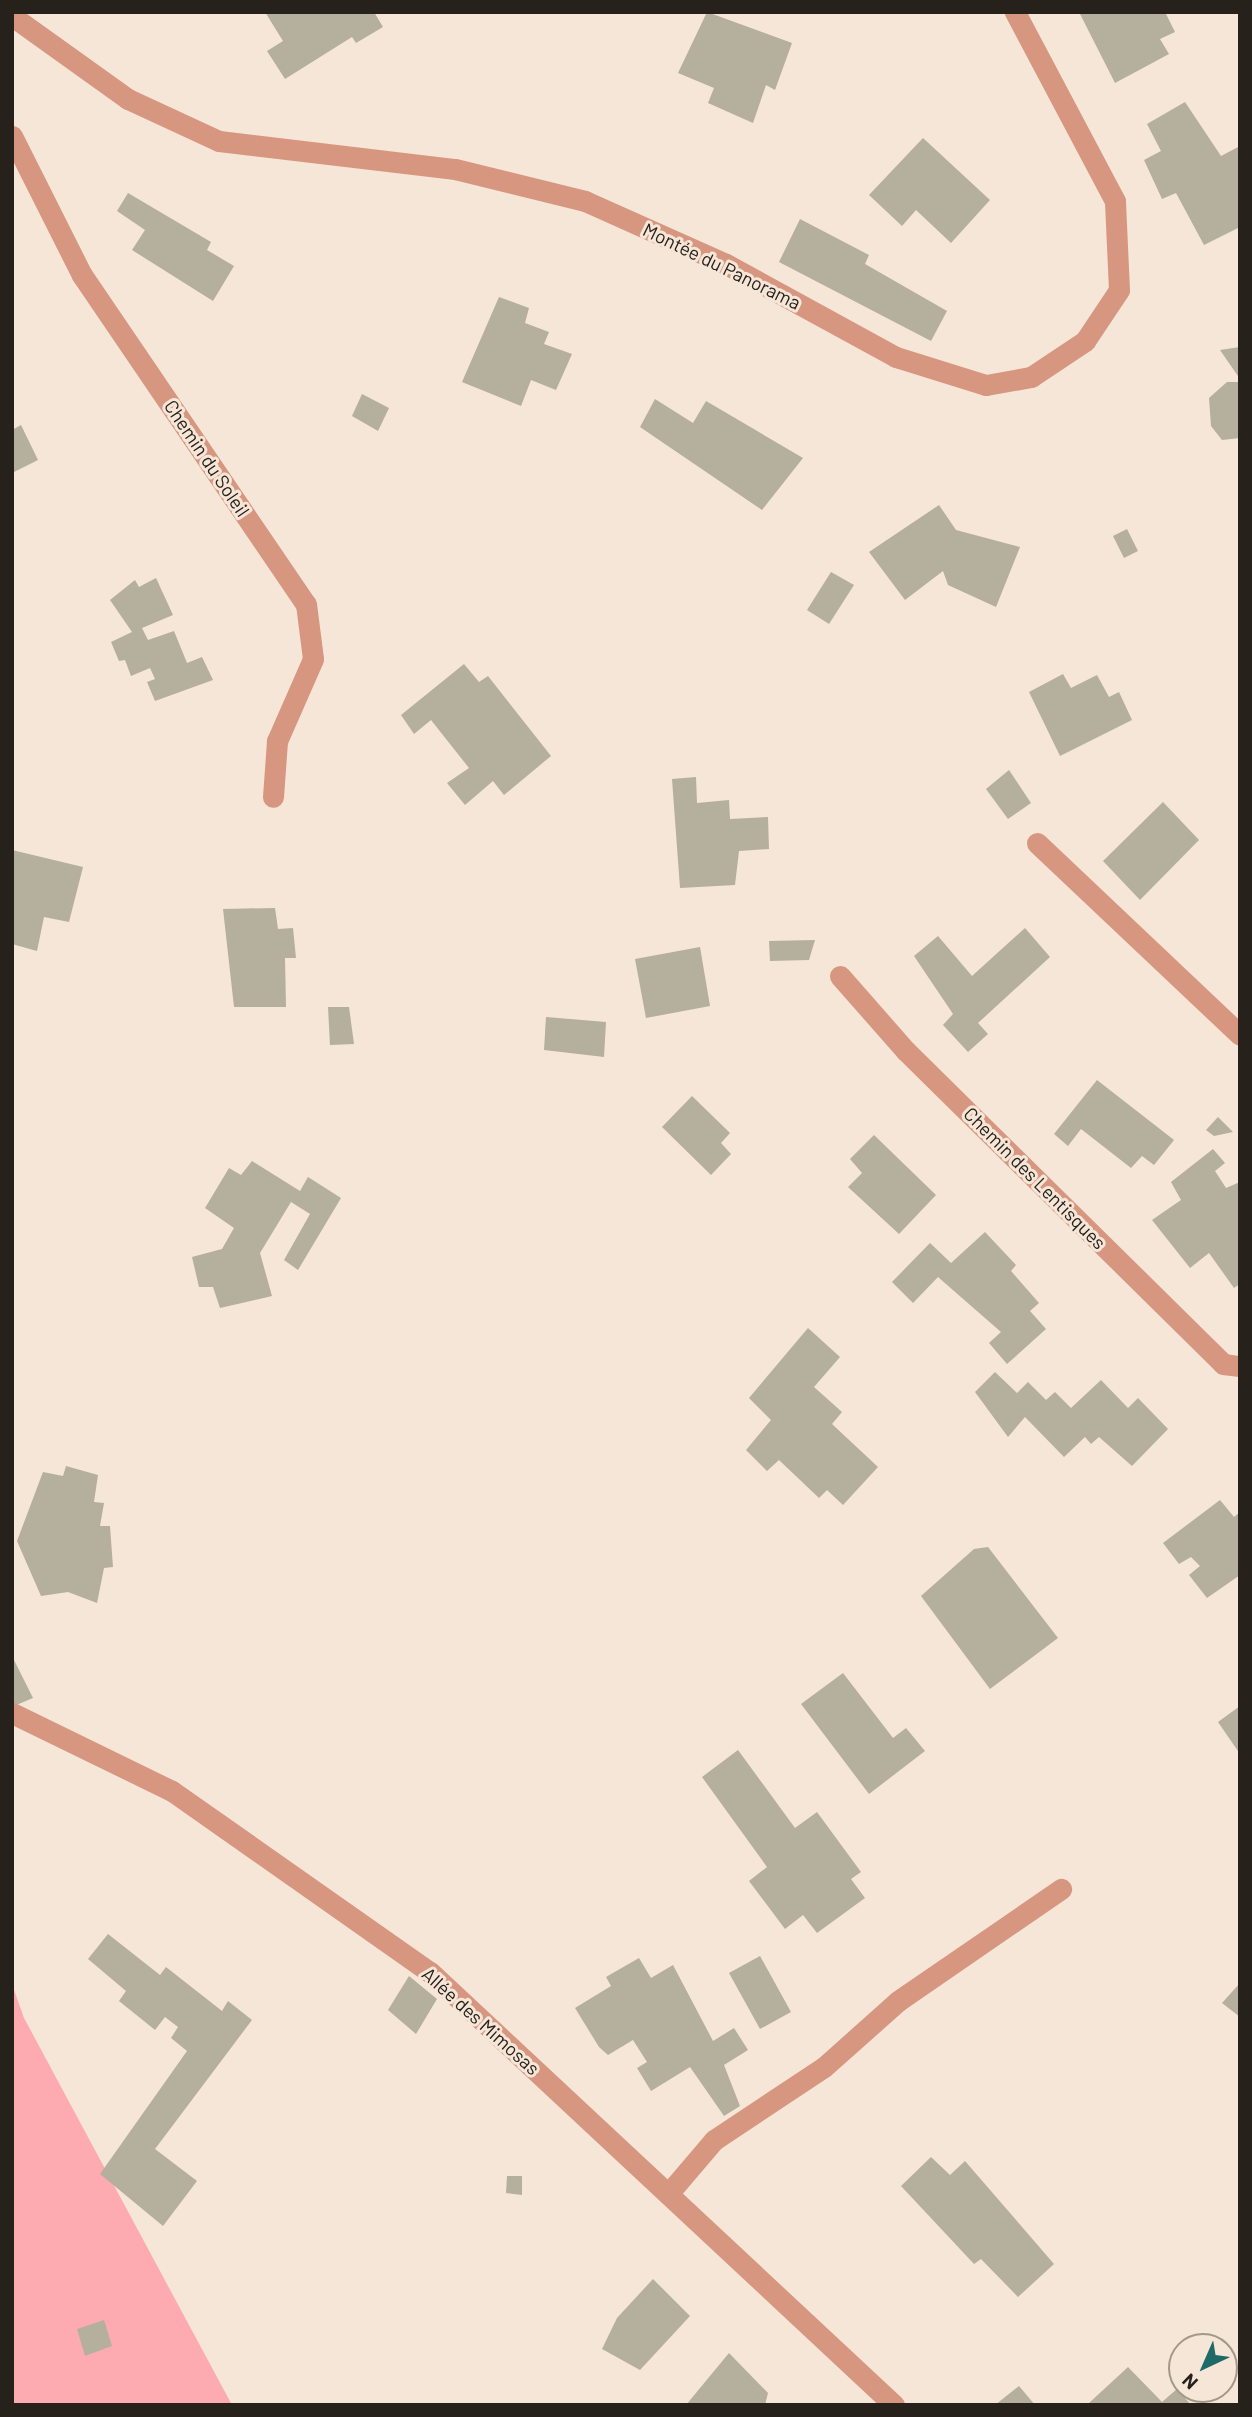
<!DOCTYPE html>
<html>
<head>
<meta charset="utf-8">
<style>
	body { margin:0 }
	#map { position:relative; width:1252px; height:2417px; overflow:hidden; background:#f6e6d7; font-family:Barlow,sans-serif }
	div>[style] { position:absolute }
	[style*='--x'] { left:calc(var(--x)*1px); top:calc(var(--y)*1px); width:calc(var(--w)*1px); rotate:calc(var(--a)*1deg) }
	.green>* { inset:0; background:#fdabb0 }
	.building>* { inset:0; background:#b5af9d }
	.minor>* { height:21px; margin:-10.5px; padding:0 10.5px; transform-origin:10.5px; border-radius:10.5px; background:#d79680 }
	span { translate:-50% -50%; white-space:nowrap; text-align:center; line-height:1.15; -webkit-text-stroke:6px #f6e6d7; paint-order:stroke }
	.street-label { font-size:19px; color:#27211c }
	.frame { position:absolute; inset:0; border:14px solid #27211c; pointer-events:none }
	.north { position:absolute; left:1168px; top:2333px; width:70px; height:70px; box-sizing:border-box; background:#f6e6d7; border:2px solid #a3978c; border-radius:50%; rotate:224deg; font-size:19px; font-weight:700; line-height:28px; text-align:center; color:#27211c }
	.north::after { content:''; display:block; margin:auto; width:24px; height:32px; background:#1e6a66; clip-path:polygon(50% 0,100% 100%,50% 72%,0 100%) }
</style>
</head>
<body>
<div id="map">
	<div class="green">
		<i style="clip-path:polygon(12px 1984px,24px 2018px,232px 2405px,12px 2405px)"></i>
	</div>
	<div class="building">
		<i style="clip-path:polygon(265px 12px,374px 12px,383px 27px,356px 43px,352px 37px,285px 79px,267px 51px,283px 41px)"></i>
		<i style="clip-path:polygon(707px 12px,792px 43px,775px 90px,766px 85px,753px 123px,708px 103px,714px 88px,678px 73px)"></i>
		<i style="clip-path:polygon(1079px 12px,1165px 12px,1175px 32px,1160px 39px,1169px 54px,1115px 83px)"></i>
		<i style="clip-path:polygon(1185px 102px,1221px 156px,1240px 146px,1240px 227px,1204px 245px,1176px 193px,1162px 199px,1144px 160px,1161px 151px,1147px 124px)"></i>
		<i style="clip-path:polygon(923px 138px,990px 200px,951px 243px,916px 210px,902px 226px,869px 195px)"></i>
		<i style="clip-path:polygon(128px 193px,211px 242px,207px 250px,234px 266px,213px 301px,132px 250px,145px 230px,117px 211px)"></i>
		<i style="clip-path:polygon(800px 219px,869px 255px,865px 264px,947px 311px,931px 341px,779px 262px)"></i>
		<i style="clip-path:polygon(499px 297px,529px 308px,525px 323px,549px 332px,544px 344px,572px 354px,556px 390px,531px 380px,521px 406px,462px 382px)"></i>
		<i style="clip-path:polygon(1240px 347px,1240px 379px,1220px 350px)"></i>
		<i style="clip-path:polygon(1227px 382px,1240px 382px,1240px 438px,1222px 440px,1211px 426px,1209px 398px)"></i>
		<i style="clip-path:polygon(362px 394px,389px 408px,378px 431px,352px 416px)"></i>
		<i style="clip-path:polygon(655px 399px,693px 423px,706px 401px,803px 458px,762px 510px,640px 427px)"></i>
		<i style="clip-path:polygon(21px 425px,38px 460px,12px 473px,12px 430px)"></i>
		<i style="clip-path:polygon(939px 505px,956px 530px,1020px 547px,996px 607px,948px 585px,943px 571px,905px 600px,869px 552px)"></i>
		<i style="clip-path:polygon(1127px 529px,1138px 551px,1124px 558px,1113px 536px)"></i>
		<i style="clip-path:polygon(831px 572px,854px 585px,829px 624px,807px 610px)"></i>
		<i style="clip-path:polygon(156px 578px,173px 615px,142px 628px,148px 640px,174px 631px,187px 663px,202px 657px,213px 680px,155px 701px,147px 682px,155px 679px,150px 668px,131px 676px,125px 660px,119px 661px,111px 642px,132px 632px,110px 600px,135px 580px,139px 587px)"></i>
		<i style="clip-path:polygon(464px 664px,479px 682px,488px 676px,551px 756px,504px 795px,493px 781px,465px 805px,447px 783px,469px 768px,431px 720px,414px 734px,401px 715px)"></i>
		<i style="clip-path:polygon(1063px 674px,1071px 688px,1097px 675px,1109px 697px,1119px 692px,1132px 720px,1060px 756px,1029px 692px)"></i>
		<i style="clip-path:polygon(1009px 770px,1031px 803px,1008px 819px,986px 789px)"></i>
		<i style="clip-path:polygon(696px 777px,697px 803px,729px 800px,730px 819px,768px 817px,769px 849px,739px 851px,735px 885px,680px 888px,672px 779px)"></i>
		<i style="clip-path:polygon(1163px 802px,1199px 840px,1140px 900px,1103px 861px)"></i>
		<i style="clip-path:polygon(12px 850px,83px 867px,69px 922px,44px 917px,37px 951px,12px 944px)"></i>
		<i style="clip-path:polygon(275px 908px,278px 929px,293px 928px,296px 958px,285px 958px,286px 1007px,234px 1007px,223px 909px)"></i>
		<i style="clip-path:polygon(1025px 928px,1050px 957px,978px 1023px,988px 1034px,968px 1052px,943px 1025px,953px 1014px,914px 956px,938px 936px,972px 976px)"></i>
		<i style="clip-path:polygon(815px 940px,809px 960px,770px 961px,769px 941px)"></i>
		<i style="clip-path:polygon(700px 947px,710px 1006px,646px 1018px,635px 959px)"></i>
		<i style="clip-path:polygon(328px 1007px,349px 1007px,354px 1044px,330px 1045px)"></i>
		<i style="clip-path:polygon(546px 1017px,606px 1022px,604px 1057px,544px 1050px)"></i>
		<i style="clip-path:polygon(1097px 1080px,1174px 1140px,1154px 1165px,1142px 1156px,1131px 1168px,1081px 1129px,1068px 1146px,1054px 1134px)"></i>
		<i style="clip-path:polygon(692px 1096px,730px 1133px,721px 1143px,731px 1154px,711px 1175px,662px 1127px)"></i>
		<i style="clip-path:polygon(1218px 1117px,1233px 1132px,1214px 1136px,1206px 1130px)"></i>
		<i style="clip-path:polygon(874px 1135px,936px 1195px,899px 1234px,848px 1187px,862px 1173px,850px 1159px)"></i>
		<i style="clip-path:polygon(1213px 1149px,1225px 1163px,1215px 1171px,1226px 1188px,1240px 1182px,1240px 1284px,1234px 1288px,1209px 1253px,1190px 1268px,1152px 1220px,1181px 1200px,1171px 1182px)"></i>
		<i style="clip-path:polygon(252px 1161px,300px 1191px,308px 1177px,341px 1198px,298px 1270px,284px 1260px,310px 1214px,291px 1202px,260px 1253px,272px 1296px,220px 1308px,213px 1287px,199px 1287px,192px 1257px,222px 1249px,234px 1228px,205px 1208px,229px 1168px,241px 1175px)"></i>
		<i style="clip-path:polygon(985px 1232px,1016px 1265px,1011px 1271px,1039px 1303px,1030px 1311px,1046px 1329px,1007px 1364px,989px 1343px,1001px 1332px,938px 1277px,913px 1303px,892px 1282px,930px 1243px,951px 1263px)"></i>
		<i style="clip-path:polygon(808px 1328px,840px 1357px,814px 1387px,842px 1412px,832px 1424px,878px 1467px,843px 1505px,827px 1490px,819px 1498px,779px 1460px,767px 1471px,746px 1450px,771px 1420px,749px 1398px)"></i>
		<i style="clip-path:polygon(995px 1372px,1017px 1393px,1028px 1382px,1046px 1400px,1055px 1392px,1071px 1408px,1101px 1380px,1128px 1408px,1138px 1398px,1168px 1429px,1132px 1466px,1099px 1437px,1091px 1444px,1085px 1437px,1064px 1457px,1025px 1417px,1008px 1437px,975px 1392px)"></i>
		<i style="clip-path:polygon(66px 1466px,98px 1475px,94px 1502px,104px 1503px,100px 1526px,110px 1526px,113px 1567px,104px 1568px,97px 1603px,68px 1592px,41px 1596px,17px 1541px,43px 1472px,63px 1476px)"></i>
		<i style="clip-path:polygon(1220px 1500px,1234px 1517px,1240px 1512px,1240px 1575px,1207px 1598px,1189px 1575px,1200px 1566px,1191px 1557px,1179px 1564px,1163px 1543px)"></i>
		<i style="clip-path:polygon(988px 1547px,1058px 1638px,990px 1689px,921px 1596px,974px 1549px)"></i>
		<i style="clip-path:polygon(12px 1656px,33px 1698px,14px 1706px,12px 1704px)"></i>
		<i style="clip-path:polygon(843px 1673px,893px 1738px,906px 1728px,925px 1751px,869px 1794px,801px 1704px)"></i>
		<i style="clip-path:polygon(1240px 1706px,1240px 1754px,1218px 1722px)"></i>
		<i style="clip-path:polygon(738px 1750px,795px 1828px,817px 1812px,861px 1872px,851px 1879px,865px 1898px,817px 1933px,803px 1915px,785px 1929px,749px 1881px,767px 1867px,702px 1777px)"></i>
		<i style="clip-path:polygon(108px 1934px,160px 1975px,166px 1967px,222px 2011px,228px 2001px,252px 2020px,155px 2149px,197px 2181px,163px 2226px,100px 2174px,187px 2051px,171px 2038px,178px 2027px,165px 2017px,155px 2030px,119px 2001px,126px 1991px,88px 1959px)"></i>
		<i style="clip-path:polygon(760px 1956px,791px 2012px,760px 2029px,729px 1973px)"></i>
		<i style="clip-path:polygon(639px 1958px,651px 1978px,673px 1965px,713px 2041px,734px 2028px,748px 2050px,724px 2065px,740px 2106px,724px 2116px,690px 2067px,651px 2091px,637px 2068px,647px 2062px,633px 2040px,608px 2055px,599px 2047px,575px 2008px,611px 1986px,606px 1977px)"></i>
		<i style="clip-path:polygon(409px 1976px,437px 1999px,416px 2034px,388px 2010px)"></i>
		<i style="clip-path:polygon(1240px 1983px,1240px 2017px,1222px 2003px)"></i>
		<i style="clip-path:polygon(931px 2157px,950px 2175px,965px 2161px,1054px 2264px,1018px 2297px,981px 2259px,974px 2264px,901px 2186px)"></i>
		<i style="clip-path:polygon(507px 2176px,522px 2176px,522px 2195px,506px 2193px)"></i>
		<i style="clip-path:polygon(653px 2279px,690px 2316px,640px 2370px,602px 2349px,617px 2318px)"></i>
		<i style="clip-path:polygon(104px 2320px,112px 2346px,85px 2356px,77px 2329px)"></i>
		<i style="clip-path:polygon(729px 2353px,768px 2393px,765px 2405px,686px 2405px)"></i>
		<i style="clip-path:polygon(1128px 2367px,1162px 2402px,1177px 2389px,1191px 2405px,1089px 2403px)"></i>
		<i style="clip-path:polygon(1019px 2386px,1035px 2405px,995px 2405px)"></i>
	</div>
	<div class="minor">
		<i style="--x:12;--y:16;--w:143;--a:35.6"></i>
		<i style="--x:128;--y:99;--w:100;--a:24.8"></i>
		<i style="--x:219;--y:141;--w:238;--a:6.8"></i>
		<i style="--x:455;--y:169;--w:134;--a:13.8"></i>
		<i style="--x:585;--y:201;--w:154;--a:24.1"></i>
		<i style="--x:726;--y:264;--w:194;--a:28.7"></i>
		<i style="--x:896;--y:357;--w:94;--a:17.3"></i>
		<i style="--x:986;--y:385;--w:46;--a:-10.1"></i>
		<i style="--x:1031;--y:377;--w:65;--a:-33.7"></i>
		<i style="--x:1085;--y:341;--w:61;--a:-56.3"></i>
		<i style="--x:1119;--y:290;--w:89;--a:-92.6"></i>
		<i style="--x:1115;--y:201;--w:214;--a:-117.9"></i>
		<i style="--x:12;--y:136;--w:156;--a:63.3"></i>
		<i style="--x:82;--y:275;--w:398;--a:55.8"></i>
		<i style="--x:306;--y:604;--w:55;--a:82.7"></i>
		<i style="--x:313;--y:659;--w:90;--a:113.7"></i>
		<i style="--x:277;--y:741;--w:56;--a:94.1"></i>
		<i style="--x:1037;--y:843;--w:279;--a:43.4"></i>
		<i style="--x:840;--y:976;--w:100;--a:48.7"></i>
		<i style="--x:906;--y:1051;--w:445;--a:44.6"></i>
		<i style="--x:1223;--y:1364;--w:17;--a:7"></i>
		<i style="--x:12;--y:1713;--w:178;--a:26"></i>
		<i style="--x:172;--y:1791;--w:315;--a:35.1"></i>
		<i style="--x:430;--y:1972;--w:635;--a:43.02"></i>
		<i style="--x:668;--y:2194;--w:71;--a:-49.6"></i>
		<i style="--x:714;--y:2140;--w:132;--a:-33.6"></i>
		<i style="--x:824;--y:2067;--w:99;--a:-41.7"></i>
		<i style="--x:898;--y:2001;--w:198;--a:-34.5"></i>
	</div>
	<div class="street-label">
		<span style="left:722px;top:266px;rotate:26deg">Montée du Panorama</span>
		<span style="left:207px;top:458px;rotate:56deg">Chemin du Soleil</span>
		<span style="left:1035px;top:1178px;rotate:45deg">Chemin des Lentisques</span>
		<span style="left:481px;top:2021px;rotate:42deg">Allée des Mimosas</span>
	</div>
	<div class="frame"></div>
	<div class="north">N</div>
</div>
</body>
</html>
